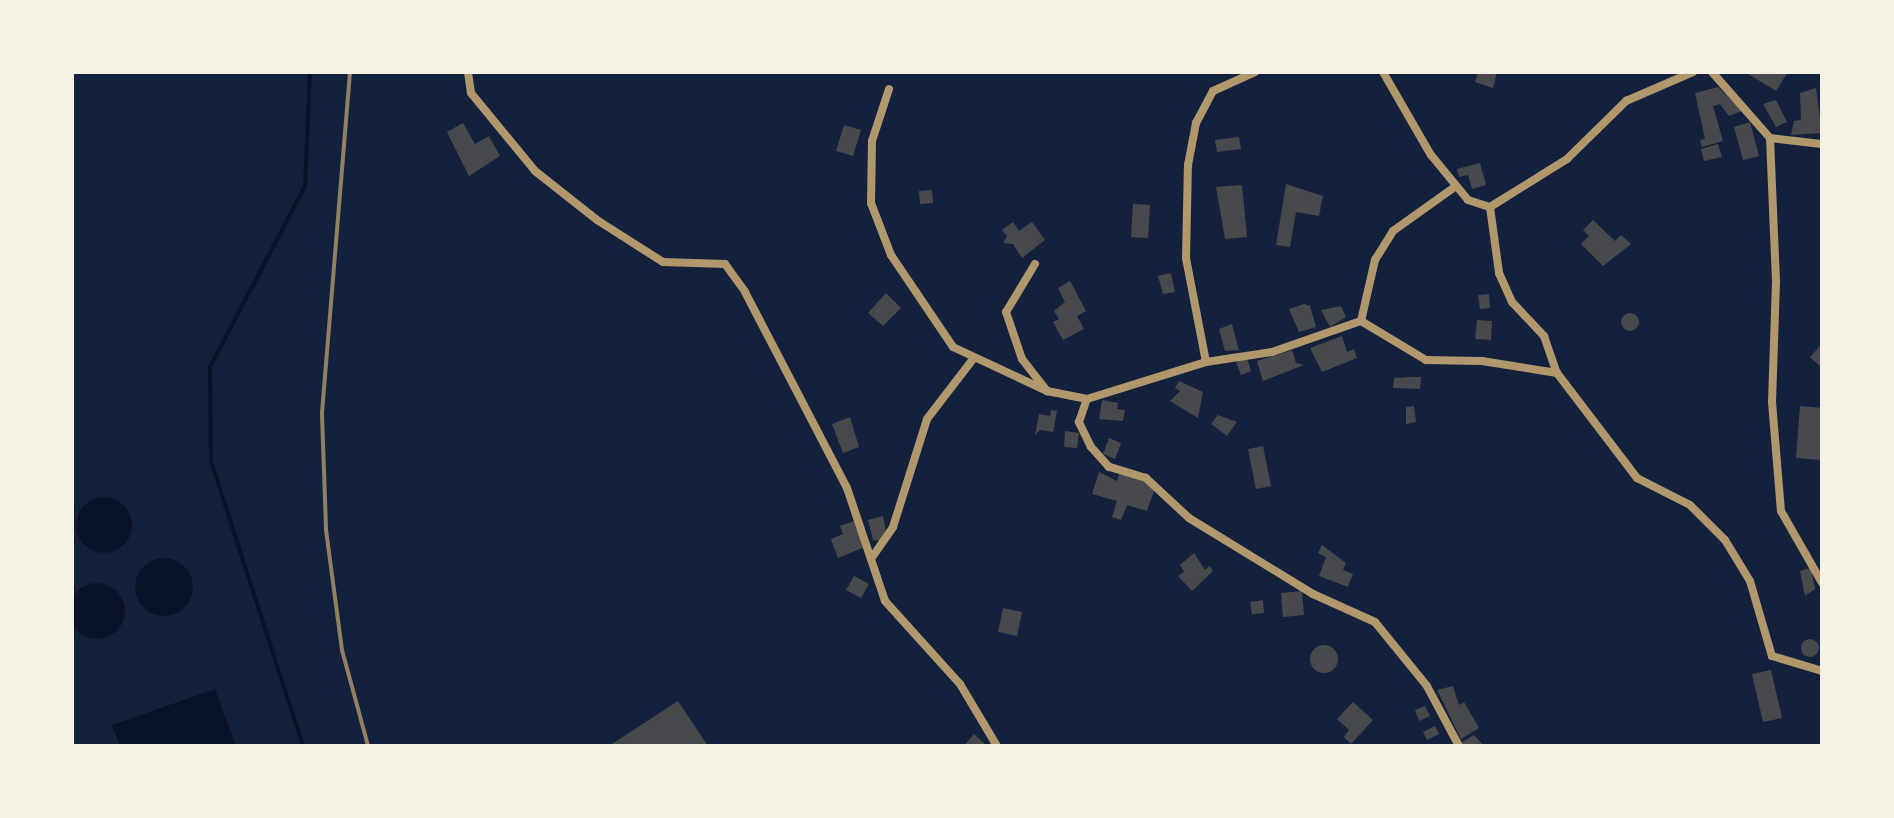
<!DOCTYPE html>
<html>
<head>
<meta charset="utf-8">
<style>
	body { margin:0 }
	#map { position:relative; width:1894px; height:818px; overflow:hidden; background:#14213d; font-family:Merriweather,serif }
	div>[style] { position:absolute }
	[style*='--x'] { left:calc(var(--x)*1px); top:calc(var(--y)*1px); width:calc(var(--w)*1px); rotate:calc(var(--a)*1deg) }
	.water>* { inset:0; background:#0b132b }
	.round { border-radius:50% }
	.stream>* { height:4px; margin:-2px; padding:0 2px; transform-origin:2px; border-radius:2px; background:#0b132b }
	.building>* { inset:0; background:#48494c }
	.minor>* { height:8px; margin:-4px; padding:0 4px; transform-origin:4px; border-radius:4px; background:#b1986c }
	.rail>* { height:4px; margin:-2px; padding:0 2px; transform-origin:2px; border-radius:2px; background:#918062 }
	span { translate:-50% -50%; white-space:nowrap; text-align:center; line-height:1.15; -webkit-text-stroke:8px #f6f1e7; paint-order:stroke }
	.frame { position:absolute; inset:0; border:74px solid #f6f1e7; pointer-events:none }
</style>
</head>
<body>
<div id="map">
	<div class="water">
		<i class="round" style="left:76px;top:497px;width:56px;height:56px"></i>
		<i class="round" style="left:135px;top:558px;width:58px;height:58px"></i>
		<i class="round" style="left:69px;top:583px;width:56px;height:56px"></i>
		<i style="clip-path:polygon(215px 689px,236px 746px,120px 746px,112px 725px)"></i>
	</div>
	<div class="stream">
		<i style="--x:303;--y:746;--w:299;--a:-107.9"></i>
		<i style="--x:211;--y:462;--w:95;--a:-90.6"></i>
		<i style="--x:210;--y:367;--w:204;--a:-62.3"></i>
		<i style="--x:305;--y:186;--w:114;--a:-87.5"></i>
	</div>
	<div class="building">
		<i style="clip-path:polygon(1478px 72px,1497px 72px,1493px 88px,1475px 82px)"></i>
		<i style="clip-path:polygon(1745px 72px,1788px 72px,1776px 91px)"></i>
		<i style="clip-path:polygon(1718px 87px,1742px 111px,1729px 116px,1720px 104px,1713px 106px,1723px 141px,1702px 147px,1700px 140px,1705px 139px,1695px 93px)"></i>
		<i style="clip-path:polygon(1816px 88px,1822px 133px,1791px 135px,1794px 121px,1801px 120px,1800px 93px)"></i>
		<i style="clip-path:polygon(1776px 100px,1787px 122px,1776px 127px,1763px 104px)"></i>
		<i style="clip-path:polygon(1750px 122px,1759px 156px,1743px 160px,1734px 127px)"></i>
		<i style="clip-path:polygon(463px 123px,475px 144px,489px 136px,500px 156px,469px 176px,447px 132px)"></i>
		<i style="clip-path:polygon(844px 125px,861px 130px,853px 156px,836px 151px)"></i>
		<i style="clip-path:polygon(1239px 137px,1241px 149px,1217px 152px,1215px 140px)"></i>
		<i style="clip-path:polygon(1718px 144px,1722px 157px,1704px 161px,1701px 149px)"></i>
		<i style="clip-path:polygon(1480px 163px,1486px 185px,1472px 189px,1468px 175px,1459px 177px,1457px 169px)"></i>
		<i style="clip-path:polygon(1286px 184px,1323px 196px,1319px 216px,1296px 212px,1290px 247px,1276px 245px)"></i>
		<i style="clip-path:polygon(1242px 185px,1247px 237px,1225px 239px,1216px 187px)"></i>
		<i style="clip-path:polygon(932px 190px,933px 203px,920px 204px,919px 191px)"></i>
		<i style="clip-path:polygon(1133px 204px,1150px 205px,1148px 238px,1131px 237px)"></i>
		<i style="clip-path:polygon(1593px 220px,1615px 241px,1621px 235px,1631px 244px,1603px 266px,1581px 244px,1589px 236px,1583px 230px)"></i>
		<i style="clip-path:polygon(1013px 222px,1019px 231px,1032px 222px,1045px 240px,1022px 258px,1013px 244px,1003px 243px,1007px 236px,1002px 230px)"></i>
		<i style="clip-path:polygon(1171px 273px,1175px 292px,1163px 294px,1158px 276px)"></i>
		<i style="clip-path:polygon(1070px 281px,1086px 311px,1077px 316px,1084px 329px,1063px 340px,1053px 322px,1059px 319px,1054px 311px,1065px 302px,1058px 288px)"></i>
		<i style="clip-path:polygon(886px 293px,901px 308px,883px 326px,868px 313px)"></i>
		<i style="clip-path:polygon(1489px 294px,1490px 308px,1480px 309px,1478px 295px)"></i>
		<i style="clip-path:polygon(1304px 304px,1310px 306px,1316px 327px,1299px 332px,1289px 309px)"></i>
		<i style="clip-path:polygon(1341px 306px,1346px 317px,1330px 327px,1321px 310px)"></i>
		<i class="round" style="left:1621px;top:313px;width:18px;height:18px"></i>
		<i style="clip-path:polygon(1477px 320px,1492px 321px,1491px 340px,1475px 339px)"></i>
		<i style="clip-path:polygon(1232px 324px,1239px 350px,1225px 351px,1219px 329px)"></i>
		<i style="clip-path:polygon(1342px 336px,1347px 352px,1354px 349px,1357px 358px,1322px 372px,1310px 348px)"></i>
		<i style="clip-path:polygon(1822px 344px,1822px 368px,1810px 357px)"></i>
		<i style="clip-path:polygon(1292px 350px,1296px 363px,1304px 365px,1263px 381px,1257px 361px)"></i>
		<i style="clip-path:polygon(1247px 358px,1251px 371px,1241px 375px,1236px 362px)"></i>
		<i style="clip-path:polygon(1409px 377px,1421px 377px,1420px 389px,1393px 388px,1394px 378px)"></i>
		<i style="clip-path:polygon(1179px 381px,1203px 392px,1198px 418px,1170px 401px,1180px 391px,1175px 388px)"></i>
		<i style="clip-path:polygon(1102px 400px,1118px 403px,1117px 409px,1125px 410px,1123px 421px,1099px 419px)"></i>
		<i style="clip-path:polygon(1414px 406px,1416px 422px,1406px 424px,1406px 407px)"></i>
		<i style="clip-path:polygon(1800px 406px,1822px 408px,1821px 460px,1796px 458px)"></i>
		<i style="clip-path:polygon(1051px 410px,1057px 411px,1053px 432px,1040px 430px,1035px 435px,1039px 414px,1050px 416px)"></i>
		<i style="clip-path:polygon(1218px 415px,1237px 422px,1227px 436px,1211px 424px)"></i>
		<i style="clip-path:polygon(850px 417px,859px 447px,843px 453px,832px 424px)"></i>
		<i style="clip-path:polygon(1065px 431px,1079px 433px,1077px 448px,1064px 447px)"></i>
		<i style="clip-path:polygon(1109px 438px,1121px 443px,1115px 459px,1103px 454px)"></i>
		<i style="clip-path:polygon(1263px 446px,1271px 486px,1256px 489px,1248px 449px)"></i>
		<i style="clip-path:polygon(1099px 472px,1117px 481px,1120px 472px,1149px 482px,1155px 488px,1147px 511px,1127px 505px,1121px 520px,1112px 517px,1117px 501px,1092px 494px)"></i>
		<i style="clip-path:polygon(883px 516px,886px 532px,880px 541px,873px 540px,868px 520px)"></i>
		<i style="clip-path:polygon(857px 520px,867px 546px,838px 558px,831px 539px,843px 534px,840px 526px)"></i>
		<i style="clip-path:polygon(1322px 545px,1346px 563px,1343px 570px,1353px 574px,1348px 587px,1319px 576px,1326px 557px,1318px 553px)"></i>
		<i style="clip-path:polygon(1194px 553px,1205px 570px,1210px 566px,1213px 571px,1192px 591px,1178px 576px,1184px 572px,1180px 565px)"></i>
		<i style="clip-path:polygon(1811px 568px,1815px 589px,1805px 596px,1800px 571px)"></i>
		<i style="clip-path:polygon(854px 576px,869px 584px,861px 598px,846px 590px)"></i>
		<i style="clip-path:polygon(1302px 591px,1304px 615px,1283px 617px,1281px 593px)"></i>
		<i style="clip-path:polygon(1263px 600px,1264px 613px,1252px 614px,1250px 602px)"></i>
		<i style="clip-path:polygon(1003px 608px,1022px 612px,1017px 636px,998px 632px)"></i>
		<i class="round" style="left:1801px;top:639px;width:18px;height:18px"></i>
		<i class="round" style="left:1310px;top:645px;width:28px;height:28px"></i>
		<i style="clip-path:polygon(1771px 670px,1782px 718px,1763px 722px,1752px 674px)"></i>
		<i style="clip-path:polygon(1453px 686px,1459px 705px,1464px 702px,1479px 728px,1461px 739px,1437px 690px)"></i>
		<i style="clip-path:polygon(678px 701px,708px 746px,609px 746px)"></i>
		<i style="clip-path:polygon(1353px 702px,1373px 720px,1351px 744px,1344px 737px,1349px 730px,1337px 719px)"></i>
		<i style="clip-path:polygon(1425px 706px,1430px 716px,1419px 721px,1415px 710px)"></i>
		<i style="clip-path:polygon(1435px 726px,1439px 734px,1427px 740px,1423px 732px)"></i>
		<i style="clip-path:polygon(974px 734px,987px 746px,964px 746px)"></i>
		<i style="clip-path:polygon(1474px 735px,1484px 746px,1463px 746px,1461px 743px)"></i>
	</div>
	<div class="minor">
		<i style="--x:468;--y:72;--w:21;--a:82"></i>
		<i style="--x:471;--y:93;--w:101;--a:50.6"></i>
		<i style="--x:535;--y:171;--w:79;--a:38.3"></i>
		<i style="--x:597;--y:220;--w:78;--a:32.5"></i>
		<i style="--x:663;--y:262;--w:62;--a:1.8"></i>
		<i style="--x:725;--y:264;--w:34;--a:54"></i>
		<i style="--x:745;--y:292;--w:221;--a:62.5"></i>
		<i style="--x:847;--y:488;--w:119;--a:71.4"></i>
		<i style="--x:885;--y:601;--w:112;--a:47.9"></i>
		<i style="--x:960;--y:684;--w:72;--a:59.2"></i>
		<i style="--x:1383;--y:72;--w:96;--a:60"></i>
		<i style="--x:1431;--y:155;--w:58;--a:50.6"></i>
		<i style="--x:1468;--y:200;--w:23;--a:18"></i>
		<i style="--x:1490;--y:207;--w:67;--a:82.2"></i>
		<i style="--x:1499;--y:273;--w:32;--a:66"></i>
		<i style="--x:1512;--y:302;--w:47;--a:46.7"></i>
		<i style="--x:1544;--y:336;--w:39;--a:71"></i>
		<i style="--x:1712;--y:72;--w:88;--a:48.7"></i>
		<i style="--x:1770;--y:138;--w:144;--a:87.6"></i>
		<i style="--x:1776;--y:282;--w:120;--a:91.9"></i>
		<i style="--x:1772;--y:402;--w:109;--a:85.3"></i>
		<i style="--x:1781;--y:511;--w:83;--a:60.3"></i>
		<i style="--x:889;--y:89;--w:55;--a:108.1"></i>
		<i style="--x:872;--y:141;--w:62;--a:90.9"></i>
		<i style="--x:871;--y:203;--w:56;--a:69"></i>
		<i style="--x:891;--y:255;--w:111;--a:56"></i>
		<i style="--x:953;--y:347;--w:104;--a:25.1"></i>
		<i style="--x:1770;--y:138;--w:52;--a:6.6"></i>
		<i style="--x:1490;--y:207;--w:91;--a:-31.9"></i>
		<i style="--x:1567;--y:159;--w:83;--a:-44.5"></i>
		<i style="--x:1626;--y:101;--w:73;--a:-23.4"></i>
		<i style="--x:1035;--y:264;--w:56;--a:121.1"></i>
		<i style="--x:1006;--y:312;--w:50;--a:71.2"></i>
		<i style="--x:1022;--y:359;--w:41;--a:52"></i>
		<i style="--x:1047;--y:391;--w:41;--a:11.3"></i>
		<i style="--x:1361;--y:321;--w:63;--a:-77.1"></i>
		<i style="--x:1375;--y:260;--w:34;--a:-58"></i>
		<i style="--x:1393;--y:231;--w:77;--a:-35.5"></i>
		<i style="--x:1206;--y:362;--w:106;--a:-100.9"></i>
		<i style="--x:1186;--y:258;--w:93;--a:-88.8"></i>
		<i style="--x:1188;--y:165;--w:43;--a:-79.2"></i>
		<i style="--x:1196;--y:123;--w:36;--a:-62"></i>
		<i style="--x:1213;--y:91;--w:46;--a:-24.3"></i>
		<i style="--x:873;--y:556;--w:35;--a:-55"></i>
		<i style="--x:893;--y:527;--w:113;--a:-72.5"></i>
		<i style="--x:927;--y:419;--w:76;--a:-52.5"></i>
		<i style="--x:1459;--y:746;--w:68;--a:-118.1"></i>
		<i style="--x:1427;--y:686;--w:82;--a:-129.1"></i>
		<i style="--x:1375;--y:622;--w:68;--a:-155.7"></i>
		<i style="--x:1313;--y:594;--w:145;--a:-148.5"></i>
		<i style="--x:1189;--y:518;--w:59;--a:-137.1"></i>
		<i style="--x:1146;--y:478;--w:39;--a:-163"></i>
		<i style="--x:1109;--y:467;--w:27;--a:-132"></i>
		<i style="--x:1091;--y:447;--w:28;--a:-116"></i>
		<i style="--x:1079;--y:422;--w:24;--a:-71"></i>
		<i style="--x:1087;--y:399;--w:125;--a:-17.3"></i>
		<i style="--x:1206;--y:362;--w:67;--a:-8.6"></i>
		<i style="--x:1272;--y:352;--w:94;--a:-19.2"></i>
		<i style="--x:1361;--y:321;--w:76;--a:31"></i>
		<i style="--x:1426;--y:360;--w:56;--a:1"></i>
		<i style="--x:1482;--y:361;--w:76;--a:9.1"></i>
		<i style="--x:1557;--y:373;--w:132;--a:52.7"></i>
		<i style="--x:1637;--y:478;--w:59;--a:27"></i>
		<i style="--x:1690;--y:505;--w:49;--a:45"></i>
		<i style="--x:1725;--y:540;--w:48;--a:58.6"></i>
		<i style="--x:1750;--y:581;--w:78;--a:73.7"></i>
		<i style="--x:1772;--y:656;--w:52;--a:16.7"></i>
	</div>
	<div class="rail">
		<i style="--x:350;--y:72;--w:343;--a:94.7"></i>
		<i style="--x:322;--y:414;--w:116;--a:88"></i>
		<i style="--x:326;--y:530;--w:121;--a:82.4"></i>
		<i style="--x:342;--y:650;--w:99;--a:74.8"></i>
	</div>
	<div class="frame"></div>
</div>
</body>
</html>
